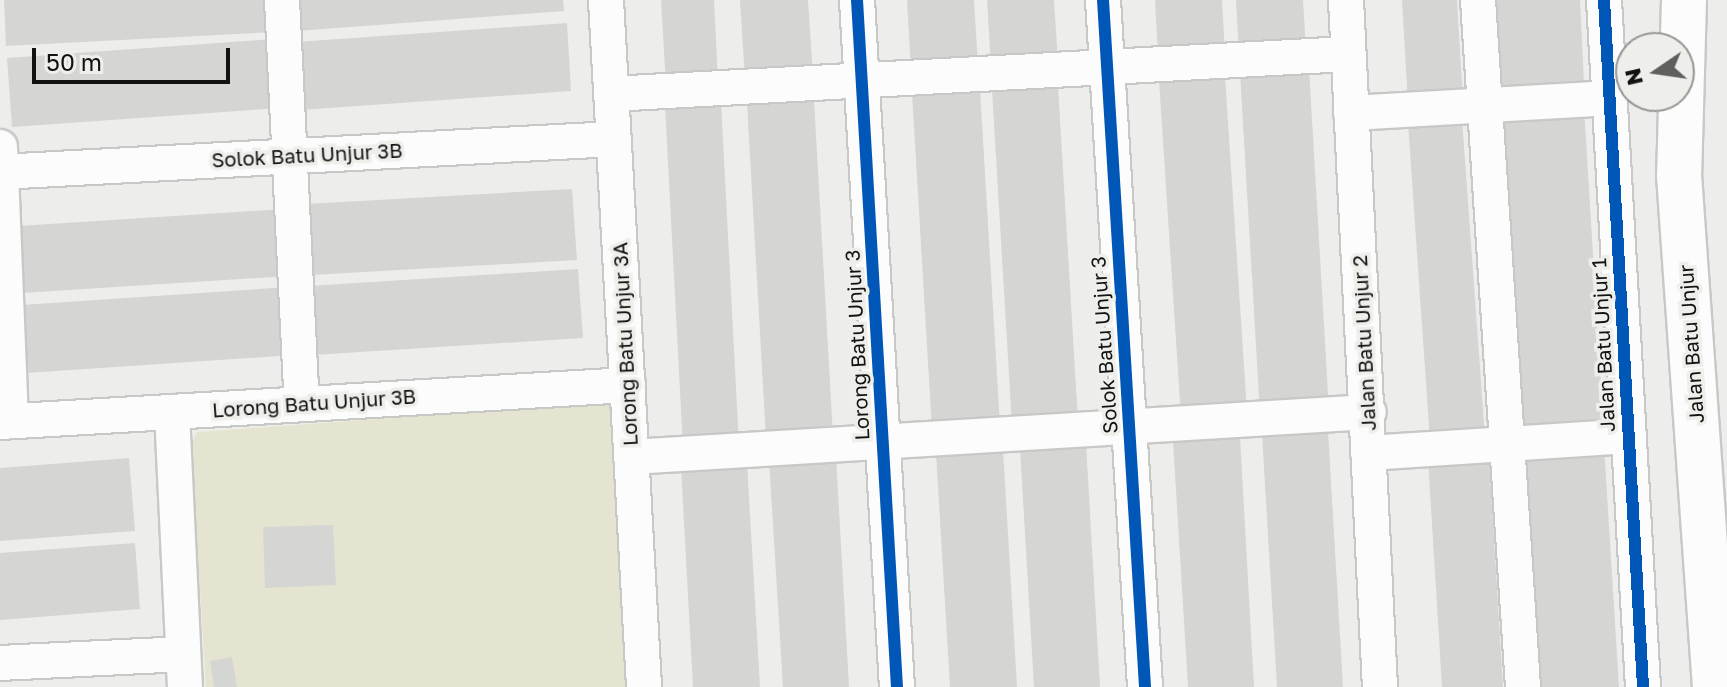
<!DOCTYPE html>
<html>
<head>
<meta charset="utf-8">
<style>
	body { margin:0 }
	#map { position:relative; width:1727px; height:687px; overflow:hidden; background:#ededec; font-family:"Golos Text",sans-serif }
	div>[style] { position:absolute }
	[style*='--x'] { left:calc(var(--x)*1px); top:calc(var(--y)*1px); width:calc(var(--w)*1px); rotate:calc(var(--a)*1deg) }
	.green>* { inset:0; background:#e5e4d0 }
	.building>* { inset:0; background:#d5d5d4 }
	.roads { filter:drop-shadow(2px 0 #c8c8c7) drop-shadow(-2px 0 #c8c8c7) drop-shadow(0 2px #c8c8c7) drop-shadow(0 -2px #c8c8c7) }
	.minor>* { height:34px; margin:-17px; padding:0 17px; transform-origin:17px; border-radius:17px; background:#fcfcfc }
	.major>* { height:44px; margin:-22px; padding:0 22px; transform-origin:22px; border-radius:22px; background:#fcfcfc }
	.cycleway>* { height:12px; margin:-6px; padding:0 6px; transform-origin:6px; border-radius:6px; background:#0057b8 }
	span { translate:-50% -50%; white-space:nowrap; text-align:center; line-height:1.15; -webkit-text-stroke:7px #eeeeeb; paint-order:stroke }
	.street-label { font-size:20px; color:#121211 }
	.north { position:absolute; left:1615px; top:32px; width:80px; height:80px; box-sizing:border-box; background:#eeeeeb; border:2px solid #969694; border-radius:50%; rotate:257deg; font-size:22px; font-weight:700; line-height:32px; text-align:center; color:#121211 }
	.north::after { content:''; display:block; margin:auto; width:28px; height:36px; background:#5f5f5e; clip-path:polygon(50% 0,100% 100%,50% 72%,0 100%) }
	.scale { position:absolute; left:32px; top:48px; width:198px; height:36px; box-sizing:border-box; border:4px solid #121211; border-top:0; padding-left:10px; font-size:24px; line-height:28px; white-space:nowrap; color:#121211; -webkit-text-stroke:6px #eeeeeb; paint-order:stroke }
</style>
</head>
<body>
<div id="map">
	<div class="green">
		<i style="clip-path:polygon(614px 402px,628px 687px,206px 687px,191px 446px,197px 432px)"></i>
	</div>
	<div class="building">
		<i style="clip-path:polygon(4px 0,271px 0,273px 32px,6px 46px)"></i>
		<i style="clip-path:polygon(295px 0,563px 0,564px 11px,297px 31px)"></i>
		<i style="clip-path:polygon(661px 0,714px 0,718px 82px,666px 85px)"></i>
		<i style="clip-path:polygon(740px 0,808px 0,813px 76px,745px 79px)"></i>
		<i style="clip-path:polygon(907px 0,974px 0,978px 66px,911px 69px)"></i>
		<i style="clip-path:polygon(987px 0,1054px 0,1058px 62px,991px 66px)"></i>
		<i style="clip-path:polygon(1155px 0,1222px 0,1225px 53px,1158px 56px)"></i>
		<i style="clip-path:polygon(1236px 0,1303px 0,1306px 49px,1239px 53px)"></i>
		<i style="clip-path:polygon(1402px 0,1457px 0,1463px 101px,1408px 104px)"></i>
		<i style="clip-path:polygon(1492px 0,1580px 0,1584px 83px,1496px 87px)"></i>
		<i style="clip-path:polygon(567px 23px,571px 91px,301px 110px,296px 42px)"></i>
		<i style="clip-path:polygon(274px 39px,279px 108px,12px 127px,7px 58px)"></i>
		<i style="clip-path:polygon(1309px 68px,1329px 411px,1260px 414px,1240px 72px)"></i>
		<i style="clip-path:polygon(1225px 76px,1247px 412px,1181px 417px,1159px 80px)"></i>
		<i style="clip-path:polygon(1058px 86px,1078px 421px,1012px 425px,992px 90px)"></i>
		<i style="clip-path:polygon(980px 89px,1000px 426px,932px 430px,912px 93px)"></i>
		<i style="clip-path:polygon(814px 100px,833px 436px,766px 439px,747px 103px)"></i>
		<i style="clip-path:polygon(721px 102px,739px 445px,683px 448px,665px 105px)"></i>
		<i style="clip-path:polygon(1584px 107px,1603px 419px,1515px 425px,1496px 112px)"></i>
		<i style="clip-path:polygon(1462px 119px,1485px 437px,1430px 441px,1408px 123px)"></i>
		<i style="clip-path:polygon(572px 189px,577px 260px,311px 275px,307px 204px)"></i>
		<i style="clip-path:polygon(284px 209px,288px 276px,22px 293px,18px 226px)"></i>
		<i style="clip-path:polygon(578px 269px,583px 338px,313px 355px,309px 286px)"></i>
		<i style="clip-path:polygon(289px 287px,293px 355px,27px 373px,22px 305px)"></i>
		<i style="clip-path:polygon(1328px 431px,1343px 687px,1277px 687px,1262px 434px)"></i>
		<i style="clip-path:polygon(1240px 437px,1254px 687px,1188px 687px,1173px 441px)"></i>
		<i style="clip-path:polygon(1086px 444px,1100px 687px,1034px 687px,1020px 448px)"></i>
		<i style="clip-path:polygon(1604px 446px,1619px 687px,1529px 687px,1515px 451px)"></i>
		<i style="clip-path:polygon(1003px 449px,1017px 687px,950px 687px,936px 453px)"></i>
		<i style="clip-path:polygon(836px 456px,849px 687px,783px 687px,769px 460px)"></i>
		<i style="clip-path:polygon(1489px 456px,1503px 687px,1442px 687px,1428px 459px)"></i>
		<i style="clip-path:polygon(129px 458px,135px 531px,0 541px,0 468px)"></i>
		<i style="clip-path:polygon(747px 463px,760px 687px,693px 687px,681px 467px)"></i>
		<i style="clip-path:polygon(333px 525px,336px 585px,265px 588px,263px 527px)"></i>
		<i style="clip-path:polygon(135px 543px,140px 609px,0 620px,0 553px)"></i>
		<i style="clip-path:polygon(232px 657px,237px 687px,214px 687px,210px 661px)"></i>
	</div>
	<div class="roads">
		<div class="minor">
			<i style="--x:282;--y:0;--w:403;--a:87.2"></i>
			<i style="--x:606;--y:0;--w:688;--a:86.83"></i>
			<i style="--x:857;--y:0;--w:688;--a:86.67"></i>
			<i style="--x:1103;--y:0;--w:688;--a:86.5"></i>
			<i style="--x:1346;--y:0;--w:688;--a:87.17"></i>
			<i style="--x:1478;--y:0;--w:688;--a:86.25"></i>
			<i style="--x:1604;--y:0;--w:688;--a:86.75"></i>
			<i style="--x:611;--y:94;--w:738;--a:-3.11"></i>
			<i style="--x:1351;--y:113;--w:257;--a:-3.3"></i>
			<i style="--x:0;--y:147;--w:274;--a:87.7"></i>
			<i style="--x:0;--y:172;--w:614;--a:-3.08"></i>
			<i style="--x:172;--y:412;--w:275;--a:87.3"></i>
			<i style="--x:0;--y:422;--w:629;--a:-3.37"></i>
			<i style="--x:1368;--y:453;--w:261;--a:-3.7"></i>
			<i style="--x:631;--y:457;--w:739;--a:-3.49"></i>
			<i style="--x:0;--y:663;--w:183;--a:-2.8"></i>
		</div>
		<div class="major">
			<i style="--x:1684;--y:0;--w:175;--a:91.6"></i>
			<i style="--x:1679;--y:175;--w:513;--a:85.98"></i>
		</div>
	</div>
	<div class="cycleway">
		<i style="--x:857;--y:0;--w:688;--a:86.67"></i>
		<i style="--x:1103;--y:0;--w:688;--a:86.5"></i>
		<i style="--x:1604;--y:0;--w:688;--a:86.75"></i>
	</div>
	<div class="street-label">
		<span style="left:307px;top:155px;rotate:-3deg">Solok Batu Unjur 3B</span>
		<span style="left:1364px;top:343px;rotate:-93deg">Jalan Batu Unjur 2</span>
		<span style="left:625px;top:344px;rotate:-93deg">Lorong Batu Unjur 3A</span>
		<span style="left:1691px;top:344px;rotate:-94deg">Jalan Batu Unjur</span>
		<span style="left:857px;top:345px;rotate:-93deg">Lorong Batu Unjur 3</span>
		<span style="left:1104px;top:345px;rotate:-94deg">Solok Batu Unjur 3</span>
		<span style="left:1603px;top:345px;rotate:-93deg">Jalan Batu Unjur 1</span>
		<span style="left:314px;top:403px;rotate:-4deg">Lorong Batu Unjur 3B</span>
	</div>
	<div class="north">N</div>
	<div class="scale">50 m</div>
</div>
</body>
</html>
